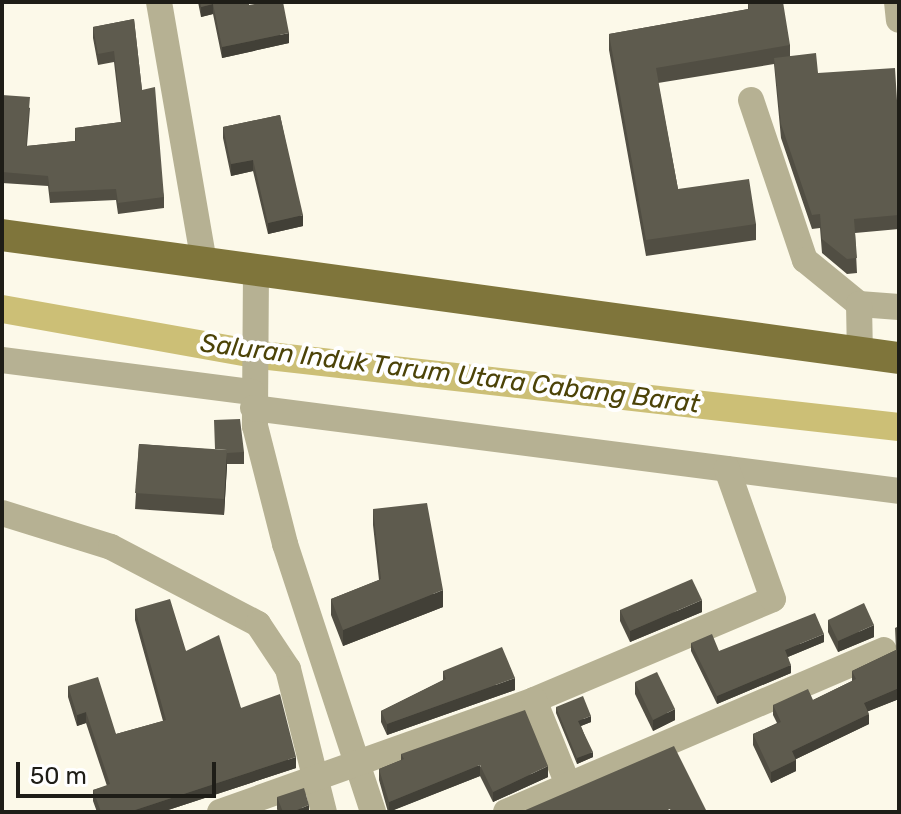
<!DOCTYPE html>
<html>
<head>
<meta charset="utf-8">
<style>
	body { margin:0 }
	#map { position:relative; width:901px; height:814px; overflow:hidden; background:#fcf9e9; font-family:Rubik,sans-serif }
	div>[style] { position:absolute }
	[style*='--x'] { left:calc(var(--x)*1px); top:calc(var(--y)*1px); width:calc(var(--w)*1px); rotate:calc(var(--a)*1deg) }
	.canal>* { height:28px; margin:-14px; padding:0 14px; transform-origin:14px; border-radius:14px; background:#ccbf76 }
	.minor>* { height:26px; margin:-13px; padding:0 13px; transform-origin:13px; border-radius:13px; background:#b6b193 }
	.major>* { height:32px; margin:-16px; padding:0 16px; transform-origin:16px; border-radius:16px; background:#7f753b }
	.wall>* { inset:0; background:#514e43 }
	.shaded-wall>* { inset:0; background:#424037 }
	.building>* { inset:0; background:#5e5b4e }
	span { translate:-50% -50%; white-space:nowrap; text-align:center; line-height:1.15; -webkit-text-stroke:8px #fff; paint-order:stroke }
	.water-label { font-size:26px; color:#4c4308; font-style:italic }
	.frame { position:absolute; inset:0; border:4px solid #1e1d17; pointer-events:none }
	.scale { position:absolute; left:16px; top:762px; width:200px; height:36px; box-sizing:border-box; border:4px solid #1e1d17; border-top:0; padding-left:10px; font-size:24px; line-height:28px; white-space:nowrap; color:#1e1d17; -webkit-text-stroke:6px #fff; paint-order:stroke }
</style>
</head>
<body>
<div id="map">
	<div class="canal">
		<i style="--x:2;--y:309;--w:262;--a:10.1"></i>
		<i style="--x:260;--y:355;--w:643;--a:6.43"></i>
	</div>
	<div class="minor">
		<i style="--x:159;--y:2;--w:265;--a:80.2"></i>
		<i style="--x:897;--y:2;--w:18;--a:84"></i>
		<i style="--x:751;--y:100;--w:169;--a:71.4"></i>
		<i style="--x:805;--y:260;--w:70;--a:39.2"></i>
		<i style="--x:859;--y:304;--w:40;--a:4.3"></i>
		<i style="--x:256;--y:270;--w:156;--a:90.4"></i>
		<i style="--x:255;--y:426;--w:122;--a:75.7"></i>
		<i style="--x:285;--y:544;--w:282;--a:71.8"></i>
		<i style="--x:859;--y:304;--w:50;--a:88.9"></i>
		<i style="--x:2;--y:360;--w:252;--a:7.3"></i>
		<i style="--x:253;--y:408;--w:651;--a:7.32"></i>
		<i style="--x:2;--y:513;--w:114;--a:17.3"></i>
		<i style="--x:111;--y:547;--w:166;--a:27.6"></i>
		<i style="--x:258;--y:624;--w:54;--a:56.3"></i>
		<i style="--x:288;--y:669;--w:147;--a:75.9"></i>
		<i style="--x:534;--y:700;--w:259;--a:-22.9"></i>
		<i style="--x:773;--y:599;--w:138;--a:-109.5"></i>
		<i style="--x:220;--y:812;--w:333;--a:-19.6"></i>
		<i style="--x:534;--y:700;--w:94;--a:68.1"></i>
		<i style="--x:506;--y:812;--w:411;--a:-23.2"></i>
	</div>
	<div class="major">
		<i style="--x:2;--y:235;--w:905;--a:7.81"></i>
	</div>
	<div class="wall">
		<i style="clip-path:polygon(198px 2px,248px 2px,249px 5px,289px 43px,222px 58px,213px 14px,201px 17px)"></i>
		<i style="clip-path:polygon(748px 2px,790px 45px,790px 56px,818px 73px,899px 133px,899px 229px,855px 233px,857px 273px,847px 274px,822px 253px,820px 228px,812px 229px,781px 138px,774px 64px,658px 83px,678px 189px,756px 224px,756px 240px,646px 256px,609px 50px,609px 34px,748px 9px)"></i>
		<i style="clip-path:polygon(134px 19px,142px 90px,164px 197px,164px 208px,118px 214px,116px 200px,50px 203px,48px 186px,2px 183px,2px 95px,30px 108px,27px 146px,75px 141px,75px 128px,121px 122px,114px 62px,98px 65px,93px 38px,93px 27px)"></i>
		<i style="clip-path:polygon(280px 115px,303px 226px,268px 234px,253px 171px,231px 176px,223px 138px,223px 127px)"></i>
		<i style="clip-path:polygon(139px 444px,244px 452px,244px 464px,227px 464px,224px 515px,135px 509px)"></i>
		<i style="clip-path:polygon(373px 509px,443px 607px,343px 646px,331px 615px,331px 599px,379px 580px,373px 525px)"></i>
		<i style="clip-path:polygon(135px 609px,186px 651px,241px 708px,296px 768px,162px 812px,97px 812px,93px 801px,93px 790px,107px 786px,86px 723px,77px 726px,68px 697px,68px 686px,116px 734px,163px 721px,135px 620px)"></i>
		<i style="clip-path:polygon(620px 610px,702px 612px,630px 642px,620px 621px)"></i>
		<i style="clip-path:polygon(828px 620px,874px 637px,838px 652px,828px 632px)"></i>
		<i style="clip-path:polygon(899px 626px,899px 699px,868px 711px,869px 724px,796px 759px,796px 771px,771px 783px,753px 745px,753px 734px,777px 723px,773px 715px,773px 705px,813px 700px,852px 681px,852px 671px,896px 650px)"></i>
		<i style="clip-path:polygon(824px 642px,788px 657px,791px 673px,717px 704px,691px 651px,691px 643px,719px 651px)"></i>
		<i style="clip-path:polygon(443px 671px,515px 690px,387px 735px,381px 722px,381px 711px,443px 680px)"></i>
		<i style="clip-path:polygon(635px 682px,675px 720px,653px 731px,635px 694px)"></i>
		<i style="clip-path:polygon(556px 707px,591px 722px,581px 726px,593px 757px,577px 764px,556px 713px)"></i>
		<i style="clip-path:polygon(401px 754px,548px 777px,493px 802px,480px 776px,388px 812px,379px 780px,379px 769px,401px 760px)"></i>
		<i style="clip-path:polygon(277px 797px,309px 812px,278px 812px,277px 809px)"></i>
	</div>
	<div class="shaded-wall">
		<i style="clip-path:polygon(213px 4px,213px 14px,201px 17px,201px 7px)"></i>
		<i style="clip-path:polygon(289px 33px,289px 43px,222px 58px,222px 47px)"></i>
		<i style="clip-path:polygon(253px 160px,253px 171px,231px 176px,231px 164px)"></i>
		<i style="clip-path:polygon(303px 215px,303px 226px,268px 234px,268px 223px)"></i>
		<i style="clip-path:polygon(227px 450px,227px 467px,224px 515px,224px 499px)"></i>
		<i style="clip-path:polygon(443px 590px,443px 607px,343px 646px,343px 630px)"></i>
		<i style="clip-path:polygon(702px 600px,702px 612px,630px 642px,630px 631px)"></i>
		<i style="clip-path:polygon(874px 625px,874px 637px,838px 652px,838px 641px)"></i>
		<i style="clip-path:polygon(824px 634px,824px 642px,785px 658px,785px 650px)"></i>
		<i style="clip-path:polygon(791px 665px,791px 673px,717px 704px,717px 696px)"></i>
		<i style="clip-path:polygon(515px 678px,515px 690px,387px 735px,387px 724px)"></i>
		<i style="clip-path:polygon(899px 688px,899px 699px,864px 713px,864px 703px)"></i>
		<i style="clip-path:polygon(675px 709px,675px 720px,653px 731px,653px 720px)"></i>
		<i style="clip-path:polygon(86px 712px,86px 723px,77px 726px,77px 715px)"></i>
		<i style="clip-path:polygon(869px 714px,869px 724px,792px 761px,792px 751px)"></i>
		<i style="clip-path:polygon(591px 716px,591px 722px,578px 727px,578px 721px)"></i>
		<i style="clip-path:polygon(593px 752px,593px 757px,577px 764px,577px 758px)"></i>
		<i style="clip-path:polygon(296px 757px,296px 768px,162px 812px,129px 812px)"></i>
		<i style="clip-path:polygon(796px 760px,796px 771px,771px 783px,771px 772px)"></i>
		<i style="clip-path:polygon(480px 765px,480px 776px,389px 812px,389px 802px)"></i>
		<i style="clip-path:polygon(548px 766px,548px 777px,493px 802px,493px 792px)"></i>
		<i style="clip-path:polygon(309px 805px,309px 812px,292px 812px)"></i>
	</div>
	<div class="building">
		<i style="clip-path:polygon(200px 2px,248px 2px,249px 5px,266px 2px,283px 2px,289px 33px,222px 47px,213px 4px,201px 7px)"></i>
		<i style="clip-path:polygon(748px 2px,783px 2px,790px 45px,656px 68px,678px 189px,749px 179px,756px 224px,646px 240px,609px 34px,749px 9px)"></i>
		<i style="clip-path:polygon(134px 19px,142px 90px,155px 87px,164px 197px,118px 203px,116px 189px,50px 192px,48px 176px,2px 172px,2px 95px,30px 97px,26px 146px,76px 141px,75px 128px,122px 122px,114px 51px,98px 54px,93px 27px)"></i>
		<i style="clip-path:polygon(816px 53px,818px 73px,895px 68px,899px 133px,899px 215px,854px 219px,857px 258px,847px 259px,822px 239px,820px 214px,812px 215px,781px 124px,774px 58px)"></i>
		<i style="clip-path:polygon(280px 115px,303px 215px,268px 223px,253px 160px,231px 164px,223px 127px)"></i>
		<i style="clip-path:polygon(240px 419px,244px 452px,227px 453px,227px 450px,215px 449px,214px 420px)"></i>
		<i style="clip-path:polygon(139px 444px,227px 450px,224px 499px,135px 493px)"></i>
		<i style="clip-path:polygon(427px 503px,443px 590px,343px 630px,331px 599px,381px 579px,373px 509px)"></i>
		<i style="clip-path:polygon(692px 579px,702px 600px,630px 631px,620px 610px)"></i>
		<i style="clip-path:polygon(170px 599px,186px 651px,219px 635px,241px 708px,280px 694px,296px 757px,129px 812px,101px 812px,93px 790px,110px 784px,86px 712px,77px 715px,68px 686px,98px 677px,116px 734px,166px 720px,135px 609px)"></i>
		<i style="clip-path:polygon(864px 603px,874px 625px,838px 641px,828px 620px)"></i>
		<i style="clip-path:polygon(815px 613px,824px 634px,785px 650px,791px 665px,717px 696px,691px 643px,712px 634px,719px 651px)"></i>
		<i style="clip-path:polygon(899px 626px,899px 688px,864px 703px,869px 714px,792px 751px,796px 760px,771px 772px,753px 734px,781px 722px,773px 705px,808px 689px,813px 700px,856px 679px,852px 671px,896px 650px,895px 628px)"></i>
		<i style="clip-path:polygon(502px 647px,515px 678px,387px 724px,381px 711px,446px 679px,443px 671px)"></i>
		<i style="clip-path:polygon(657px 672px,675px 709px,653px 720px,635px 682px)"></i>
		<i style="clip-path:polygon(583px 696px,591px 716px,578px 721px,593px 752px,577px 758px,556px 707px)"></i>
		<i style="clip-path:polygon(525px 710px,548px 766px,493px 792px,480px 765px,389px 802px,379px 769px,404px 759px,401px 754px)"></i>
		<i style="clip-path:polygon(674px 746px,707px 812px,671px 812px,670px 809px,663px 812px,521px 812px)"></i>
		<i style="clip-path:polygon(304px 788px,309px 805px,292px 812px,283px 812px,277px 797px)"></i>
	</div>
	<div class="water-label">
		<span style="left:450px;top:374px;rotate:7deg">Saluran Induk Tarum Utara Cabang Barat</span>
	</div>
	<div class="frame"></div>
	<div class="scale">50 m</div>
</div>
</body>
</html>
